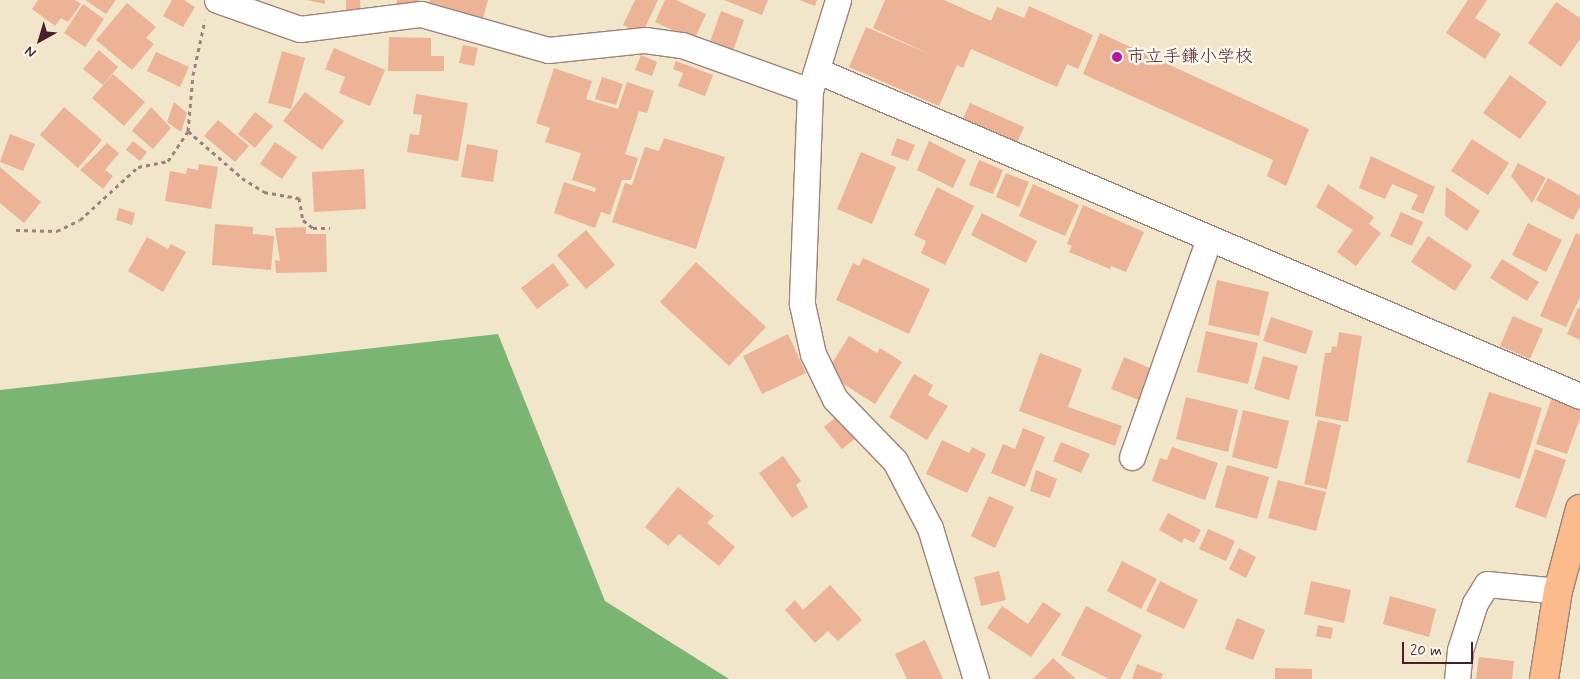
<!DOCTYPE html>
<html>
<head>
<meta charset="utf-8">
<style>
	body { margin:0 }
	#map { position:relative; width:1580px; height:679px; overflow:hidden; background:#f1e6ca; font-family:Mynerve,"Klee One",sans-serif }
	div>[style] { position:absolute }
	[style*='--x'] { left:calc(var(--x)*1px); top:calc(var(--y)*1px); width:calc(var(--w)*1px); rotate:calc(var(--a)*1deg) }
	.forest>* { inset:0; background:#7ab573 }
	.building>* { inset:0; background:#ecb396 }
	.path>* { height:3px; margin-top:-1.5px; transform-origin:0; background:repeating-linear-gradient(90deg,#9e827a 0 4px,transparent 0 8px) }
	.roads { filter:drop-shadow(1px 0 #9e827a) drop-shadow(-1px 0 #9e827a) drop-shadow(0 1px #9e827a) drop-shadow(0 -1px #9e827a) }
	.minor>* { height:25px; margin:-12.5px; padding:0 12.5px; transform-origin:12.5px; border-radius:12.5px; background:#fff }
	.primary>* { height:28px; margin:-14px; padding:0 14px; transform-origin:14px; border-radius:14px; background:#fbbb8c }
	.dots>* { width:14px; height:14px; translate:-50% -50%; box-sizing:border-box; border:2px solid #fbf7ec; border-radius:50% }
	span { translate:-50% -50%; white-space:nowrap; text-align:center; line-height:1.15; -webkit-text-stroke:5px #fbf7ec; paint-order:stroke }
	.poi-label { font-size:18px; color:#4a1f2b }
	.left { translate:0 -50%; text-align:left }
	.north { position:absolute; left:15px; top:15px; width:50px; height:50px; -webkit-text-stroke:4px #fbf7ec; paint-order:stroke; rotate:219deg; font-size:14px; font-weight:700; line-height:20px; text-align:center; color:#4a1f2b }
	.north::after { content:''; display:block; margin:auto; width:18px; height:22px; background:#4a1f2b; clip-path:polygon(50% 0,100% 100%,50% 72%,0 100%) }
	.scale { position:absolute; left:1402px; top:642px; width:71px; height:22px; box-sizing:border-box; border:2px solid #4a1f2b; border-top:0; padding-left:6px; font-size:15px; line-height:18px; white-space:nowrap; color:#4a1f2b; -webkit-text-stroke:4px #fbf7ec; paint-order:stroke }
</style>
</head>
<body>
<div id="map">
	<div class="forest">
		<i style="clip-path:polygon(498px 334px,605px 601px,729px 679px,0 679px,0 390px)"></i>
	</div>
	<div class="building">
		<i style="clip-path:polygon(38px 0,75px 0,81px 4px,68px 22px,61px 18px,55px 26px,32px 9px)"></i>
		<i style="clip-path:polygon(85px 0,116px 0,106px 14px)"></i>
		<i style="clip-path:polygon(172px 0,184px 0,195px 7px,183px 27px,163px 16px)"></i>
		<i style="clip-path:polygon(307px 0,325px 0,325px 4px)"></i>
		<i style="clip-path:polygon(346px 0,360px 0,361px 16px,346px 16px)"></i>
		<i style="clip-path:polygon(397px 0,420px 0,419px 10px,396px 7px)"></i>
		<i style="clip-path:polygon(430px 0,488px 0,481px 25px,428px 10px)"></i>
		<i style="clip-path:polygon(635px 0,658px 0,642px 34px,623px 25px)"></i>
		<i style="clip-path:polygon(665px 0,676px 0,706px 14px,694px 40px,655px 22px)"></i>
		<i style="clip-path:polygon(724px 0,768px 0,762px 15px)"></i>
		<i style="clip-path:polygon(799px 0,817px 0,815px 6px)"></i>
		<i style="clip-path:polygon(885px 0,944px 0,991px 21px,997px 7px,1024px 18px,1029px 6px,1093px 35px,1078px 69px,1067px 64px,1057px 87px,971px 49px,963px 68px,957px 65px,939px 106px,849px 67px,866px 27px,934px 56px,873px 28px)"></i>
		<i style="clip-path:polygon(1468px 0,1487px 0,1475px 18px,1501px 34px,1485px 59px,1446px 33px)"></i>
		<i style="clip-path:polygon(1556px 2px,1580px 18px,1580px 39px,1561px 67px,1528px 43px)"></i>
		<i style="clip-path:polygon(127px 3px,156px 27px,146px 38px,154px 44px,132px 70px,96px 40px)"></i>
		<i style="clip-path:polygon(83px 4px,104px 19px,85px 47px,64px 33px)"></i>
		<i style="clip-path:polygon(721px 11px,744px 20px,733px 51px,710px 42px)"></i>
		<i style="clip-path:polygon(1100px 33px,1309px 129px,1286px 186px,1267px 176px,1273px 160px,1083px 74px)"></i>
		<i style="clip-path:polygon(389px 37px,431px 38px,431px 56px,444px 56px,444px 71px,388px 71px)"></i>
		<i style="clip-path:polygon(463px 45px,478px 48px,474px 66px,459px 63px)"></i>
		<i style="clip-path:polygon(334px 48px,385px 70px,370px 106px,339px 93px,345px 77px,325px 69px)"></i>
		<i style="clip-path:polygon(99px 50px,118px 67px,103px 85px,83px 69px)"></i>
		<i style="clip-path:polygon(282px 51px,305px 58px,291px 109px,268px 103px)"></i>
		<i style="clip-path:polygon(156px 52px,189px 67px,180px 87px,147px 71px)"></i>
		<i style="clip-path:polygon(641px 55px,657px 62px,652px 76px,635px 70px)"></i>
		<i style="clip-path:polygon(676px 61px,713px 75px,705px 96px,678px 86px,683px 73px,673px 69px)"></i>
		<i style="clip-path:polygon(554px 68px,592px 81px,586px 99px,618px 109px,627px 82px,654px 91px,647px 113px,639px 111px,625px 154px,638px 158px,631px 180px,622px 180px,610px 215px,601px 212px,595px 228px,554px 213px,564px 182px,595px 192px,596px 188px,572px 180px,581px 153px,545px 142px,550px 128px,536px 123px)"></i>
		<i style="clip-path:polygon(113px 74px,145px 102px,124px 126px,92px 98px)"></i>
		<i style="clip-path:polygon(1510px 75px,1547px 102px,1520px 139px,1483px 113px)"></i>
		<i style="clip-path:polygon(602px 77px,623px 84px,616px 105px,595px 99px)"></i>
		<i style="clip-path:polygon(305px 92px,344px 121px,322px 150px,283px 121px)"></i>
		<i style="clip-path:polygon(416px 94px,468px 103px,458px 161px,407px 152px,410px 134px,419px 135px,422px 115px,413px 114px)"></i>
		<i style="clip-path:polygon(174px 102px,187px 113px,181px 132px,167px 122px)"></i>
		<i style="clip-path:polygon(970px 103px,1024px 127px,1016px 145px,962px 121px)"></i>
		<i style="clip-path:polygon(64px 107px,102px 140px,78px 168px,40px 135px)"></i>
		<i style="clip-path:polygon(151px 107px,171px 128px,153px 149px,132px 131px)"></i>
		<i style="clip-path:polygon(255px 112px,273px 126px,255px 148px,238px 134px)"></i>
		<i style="clip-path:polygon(218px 120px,249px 146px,235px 162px,204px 136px)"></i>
		<i style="clip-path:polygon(10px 134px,35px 144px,23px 171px,0 162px)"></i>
		<i style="clip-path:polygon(664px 138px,725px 157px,696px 249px,612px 222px,625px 183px,632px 185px,645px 147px,659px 151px)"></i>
		<i style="clip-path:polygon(897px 138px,915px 145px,908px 161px,891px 155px)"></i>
		<i style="clip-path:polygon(1472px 139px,1509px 163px,1488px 195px,1451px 171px)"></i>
		<i style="clip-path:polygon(133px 141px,147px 152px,140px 161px,126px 150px)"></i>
		<i style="clip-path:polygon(929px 141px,966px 160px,953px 188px,917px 170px)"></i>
		<i style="clip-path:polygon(275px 142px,297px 157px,282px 179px,260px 164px)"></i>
		<i style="clip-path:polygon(107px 143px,119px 153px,105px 170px,113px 176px,103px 189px,80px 170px)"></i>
		<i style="clip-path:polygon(467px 144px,498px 150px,493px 182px,461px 177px)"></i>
		<i style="clip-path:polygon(861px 152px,896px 167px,872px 224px,837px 209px)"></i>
		<i style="clip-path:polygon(1371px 156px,1435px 187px,1423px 214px,1411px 209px,1418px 195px,1392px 184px,1385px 199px,1359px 188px)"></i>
		<i style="clip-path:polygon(979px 160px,1003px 170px,993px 194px,969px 185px)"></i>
		<i style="clip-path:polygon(1518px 163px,1546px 178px,1532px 203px,1511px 176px)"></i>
		<i style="clip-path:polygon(199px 164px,218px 167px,211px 209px,165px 201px,170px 171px,186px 174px,187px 168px,198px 170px)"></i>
		<i style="clip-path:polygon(0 167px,41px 202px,24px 223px,0 203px)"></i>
		<i style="clip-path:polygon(364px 169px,366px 209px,314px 212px,312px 172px)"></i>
		<i style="clip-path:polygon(1006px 173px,1029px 182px,1019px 207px,996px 197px)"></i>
		<i style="clip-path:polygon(1548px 178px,1580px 196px,1580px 207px,1573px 220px,1536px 200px)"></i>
		<i style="clip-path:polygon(1033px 184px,1079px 205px,1065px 236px,1019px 216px)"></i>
		<i style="clip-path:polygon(1328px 184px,1374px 217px,1369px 224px,1381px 233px,1356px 266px,1337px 252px,1353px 230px,1316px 207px)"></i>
		<i style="clip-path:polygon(937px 187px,974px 206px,945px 265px,921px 253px,926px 241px,914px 235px)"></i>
		<i style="clip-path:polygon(1446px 187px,1480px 211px,1467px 231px,1445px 216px)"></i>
		<i style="clip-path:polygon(1083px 205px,1144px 232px,1126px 272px,1111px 266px,1110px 269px,1069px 252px,1072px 246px,1067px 244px)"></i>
		<i style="clip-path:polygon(119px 208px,135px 213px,132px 225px,116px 220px)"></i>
		<i style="clip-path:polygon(1401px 212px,1423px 222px,1412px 246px,1390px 236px)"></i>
		<i style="clip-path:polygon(982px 213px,1037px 241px,1026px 263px,971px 235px)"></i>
		<i style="clip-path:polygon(1528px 223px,1562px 240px,1546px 272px,1512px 255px)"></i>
		<i style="clip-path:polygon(215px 224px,253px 227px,253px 234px,274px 236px,271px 270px,212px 265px)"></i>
		<i style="clip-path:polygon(306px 227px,306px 234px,326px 234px,327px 272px,276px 273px,275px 260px,280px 261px,275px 228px)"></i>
		<i style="clip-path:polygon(586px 230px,615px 265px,586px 289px,557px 255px)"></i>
		<i style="clip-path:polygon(1576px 233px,1580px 235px,1580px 297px,1566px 327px,1540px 316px)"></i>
		<i style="clip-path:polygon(1428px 236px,1472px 265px,1455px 291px,1411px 262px)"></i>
		<i style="clip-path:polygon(147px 237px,168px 249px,171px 244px,186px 252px,163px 292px,128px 271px)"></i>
		<i style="clip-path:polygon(863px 258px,930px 289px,909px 334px,836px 300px,853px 263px,859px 266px)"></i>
		<i style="clip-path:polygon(1502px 259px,1539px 282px,1527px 301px,1490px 278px)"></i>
		<i style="clip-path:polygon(696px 262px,766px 327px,729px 366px,660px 302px)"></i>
		<i style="clip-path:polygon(553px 263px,569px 285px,537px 309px,521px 288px)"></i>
		<i style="clip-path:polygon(1217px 280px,1269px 292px,1259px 336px,1208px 325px)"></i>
		<i style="clip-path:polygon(1578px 308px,1580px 309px,1580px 340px,1567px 334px)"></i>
		<i style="clip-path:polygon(1513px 316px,1543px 329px,1530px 359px,1500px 346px)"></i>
		<i style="clip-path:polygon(1271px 317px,1313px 331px,1306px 354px,1263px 341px)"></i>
		<i style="clip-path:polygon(1206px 331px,1258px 343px,1248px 384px,1197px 372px)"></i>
		<i style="clip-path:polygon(1339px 332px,1362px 336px,1348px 422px,1315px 416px,1325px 353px,1331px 353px,1332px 346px,1337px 347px)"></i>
		<i style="clip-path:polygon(788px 334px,806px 373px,762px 394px,743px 356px)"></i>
		<i style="clip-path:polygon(849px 336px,877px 353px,880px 348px,902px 362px,875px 404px,826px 373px)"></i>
		<i style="clip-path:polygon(1040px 353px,1082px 369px,1068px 407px,1122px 426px,1115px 446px,1019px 411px)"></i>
		<i style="clip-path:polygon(1263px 356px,1298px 366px,1289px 400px,1254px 389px)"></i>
		<i style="clip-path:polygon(1124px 357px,1152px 369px,1139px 400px,1111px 389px)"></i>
		<i style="clip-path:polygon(914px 374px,933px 385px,928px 395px,948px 406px,927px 440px,889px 417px)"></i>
		<i style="clip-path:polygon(1489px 392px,1542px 408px,1520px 479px,1467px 462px)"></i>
		<i style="clip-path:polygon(1553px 394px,1580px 404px,1580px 418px,1567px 454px,1536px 444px)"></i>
		<i style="clip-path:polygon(1186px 397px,1238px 410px,1228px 452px,1176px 439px)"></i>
		<i style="clip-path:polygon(1243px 410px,1289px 421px,1277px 469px,1232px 457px)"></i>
		<i style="clip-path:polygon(841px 413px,860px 435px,842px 449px,824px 427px)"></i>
		<i style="clip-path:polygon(1318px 420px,1341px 425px,1327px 489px,1304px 484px)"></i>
		<i style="clip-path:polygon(1023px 428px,1045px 437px,1025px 487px,991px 473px,1003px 444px,1015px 449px)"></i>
		<i style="clip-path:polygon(942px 440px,969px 453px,972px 447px,986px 454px,967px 493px,926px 474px)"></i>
		<i style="clip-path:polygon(1061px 442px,1090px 454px,1081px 473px,1053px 461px)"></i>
		<i style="clip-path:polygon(1172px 447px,1218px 463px,1205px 500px,1152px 481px,1160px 458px,1167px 460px)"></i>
		<i style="clip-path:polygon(1535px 449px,1566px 460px,1546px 518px,1515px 507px)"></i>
		<i style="clip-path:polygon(783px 456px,801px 481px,796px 485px,808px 507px,792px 518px,759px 473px)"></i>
		<i style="clip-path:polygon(1227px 465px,1269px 477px,1257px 519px,1215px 507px)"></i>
		<i style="clip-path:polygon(1036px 470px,1057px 479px,1050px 498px,1030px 491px)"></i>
		<i style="clip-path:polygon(1278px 480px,1326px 492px,1316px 531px,1268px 518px)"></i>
		<i style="clip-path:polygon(678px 487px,714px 516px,707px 523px,735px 547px,719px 566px,679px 534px,668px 546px,645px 527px)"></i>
		<i style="clip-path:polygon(989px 496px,1014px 507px,995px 548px,971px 536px)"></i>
		<i style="clip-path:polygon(1168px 513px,1201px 530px,1194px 543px,1184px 538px,1182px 543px,1159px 530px)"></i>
		<i style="clip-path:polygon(1208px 529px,1235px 541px,1226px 561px,1199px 549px)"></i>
		<i style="clip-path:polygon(1239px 548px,1256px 557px,1246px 578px,1229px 569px)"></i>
		<i style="clip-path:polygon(1122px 561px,1157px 579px,1141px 609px,1107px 591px)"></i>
		<i style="clip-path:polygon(999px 571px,1006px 600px,981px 606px,974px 577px)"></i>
		<i style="clip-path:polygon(1160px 581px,1198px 600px,1184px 629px,1146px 611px)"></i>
		<i style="clip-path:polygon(1311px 581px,1351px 590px,1344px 623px,1304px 614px)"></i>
		<i style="clip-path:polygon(830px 585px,862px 620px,838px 641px,828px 631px,815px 643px,785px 610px,795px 600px,803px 610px)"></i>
		<i style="clip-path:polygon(1390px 596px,1436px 609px,1429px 637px,1383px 624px)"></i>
		<i style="clip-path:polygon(1043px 602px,1061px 614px,1031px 657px,987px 628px,1002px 606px,1028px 624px)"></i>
		<i style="clip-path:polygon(1086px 606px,1142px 635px,1120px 679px,1109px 679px,1061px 655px)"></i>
		<i style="clip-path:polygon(1237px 618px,1265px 630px,1253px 660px,1225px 649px)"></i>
		<i style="clip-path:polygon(1318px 625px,1333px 628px,1331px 639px,1316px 636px)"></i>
		<i style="clip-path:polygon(925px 640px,943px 679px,907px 679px,895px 654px)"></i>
		<i style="clip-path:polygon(1479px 657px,1514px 661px,1512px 679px,1476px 679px)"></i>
		<i style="clip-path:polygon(1053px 658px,1076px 679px,1033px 679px)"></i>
		<i style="clip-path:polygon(1137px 664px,1163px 674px,1161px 679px,1132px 679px)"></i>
		<i style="clip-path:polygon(1275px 668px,1312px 669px,1312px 679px,1275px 679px)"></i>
	</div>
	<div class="path">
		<i style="--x:188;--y:131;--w:72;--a:41"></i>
		<i style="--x:242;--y:178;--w:26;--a:32"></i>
		<i style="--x:264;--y:192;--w:36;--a:10"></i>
		<i style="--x:299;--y:198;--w:22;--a:80"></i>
		<i style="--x:303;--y:220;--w:13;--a:39"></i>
		<i style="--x:313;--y:228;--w:17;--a:0"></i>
		<i style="--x:16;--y:230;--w:41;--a:1.4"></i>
		<i style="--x:57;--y:231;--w:25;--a:-26"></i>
		<i style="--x:80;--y:220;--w:79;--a:-42.4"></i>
		<i style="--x:138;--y:167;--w:31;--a:-11"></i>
		<i style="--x:168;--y:161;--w:36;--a:-56"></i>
		<i style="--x:188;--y:131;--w:56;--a:-84.9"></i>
		<i style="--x:193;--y:75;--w:56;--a:-77.7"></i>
	</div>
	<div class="roads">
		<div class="minor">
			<i style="--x:217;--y:0;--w:88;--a:19.3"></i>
			<i style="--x:300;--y:29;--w:122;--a:-7.1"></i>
			<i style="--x:421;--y:14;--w:132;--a:15.8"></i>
			<i style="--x:548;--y:50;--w:98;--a:-5.9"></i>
			<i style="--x:645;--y:40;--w:37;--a:8"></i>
			<i style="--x:682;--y:45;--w:136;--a:19.8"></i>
			<i style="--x:838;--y:0;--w:95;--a:107.1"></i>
			<i style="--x:810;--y:91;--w:213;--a:92.2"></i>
			<i style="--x:802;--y:304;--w:51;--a:77.6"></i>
			<i style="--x:813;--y:354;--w:50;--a:63.9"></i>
			<i style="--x:835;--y:399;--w:86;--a:45.9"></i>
			<i style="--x:895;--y:461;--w:76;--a:62.4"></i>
			<i style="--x:930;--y:528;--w:158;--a:73.1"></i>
			<i style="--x:818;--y:71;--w:828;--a:23.1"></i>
			<i style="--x:1132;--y:457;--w:232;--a:-70.6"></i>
			<i style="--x:1457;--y:679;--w:29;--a:-84"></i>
			<i style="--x:1460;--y:650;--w:49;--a:-72.3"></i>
			<i style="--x:1475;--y:603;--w:22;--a:-58"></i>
			<i style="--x:1487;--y:584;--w:71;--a:5.6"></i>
		</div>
		<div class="primary">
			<i style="--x:1544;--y:679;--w:89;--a:-81"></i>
			<i style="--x:1558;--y:591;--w:85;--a:-75"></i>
		</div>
	</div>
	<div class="dots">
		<i style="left:1117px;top:57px;background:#b5179e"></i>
	</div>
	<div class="poi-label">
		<span class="left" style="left:1127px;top:57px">市立手鎌小学校</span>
	</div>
	<div class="north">N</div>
	<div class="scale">20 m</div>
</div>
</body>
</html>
